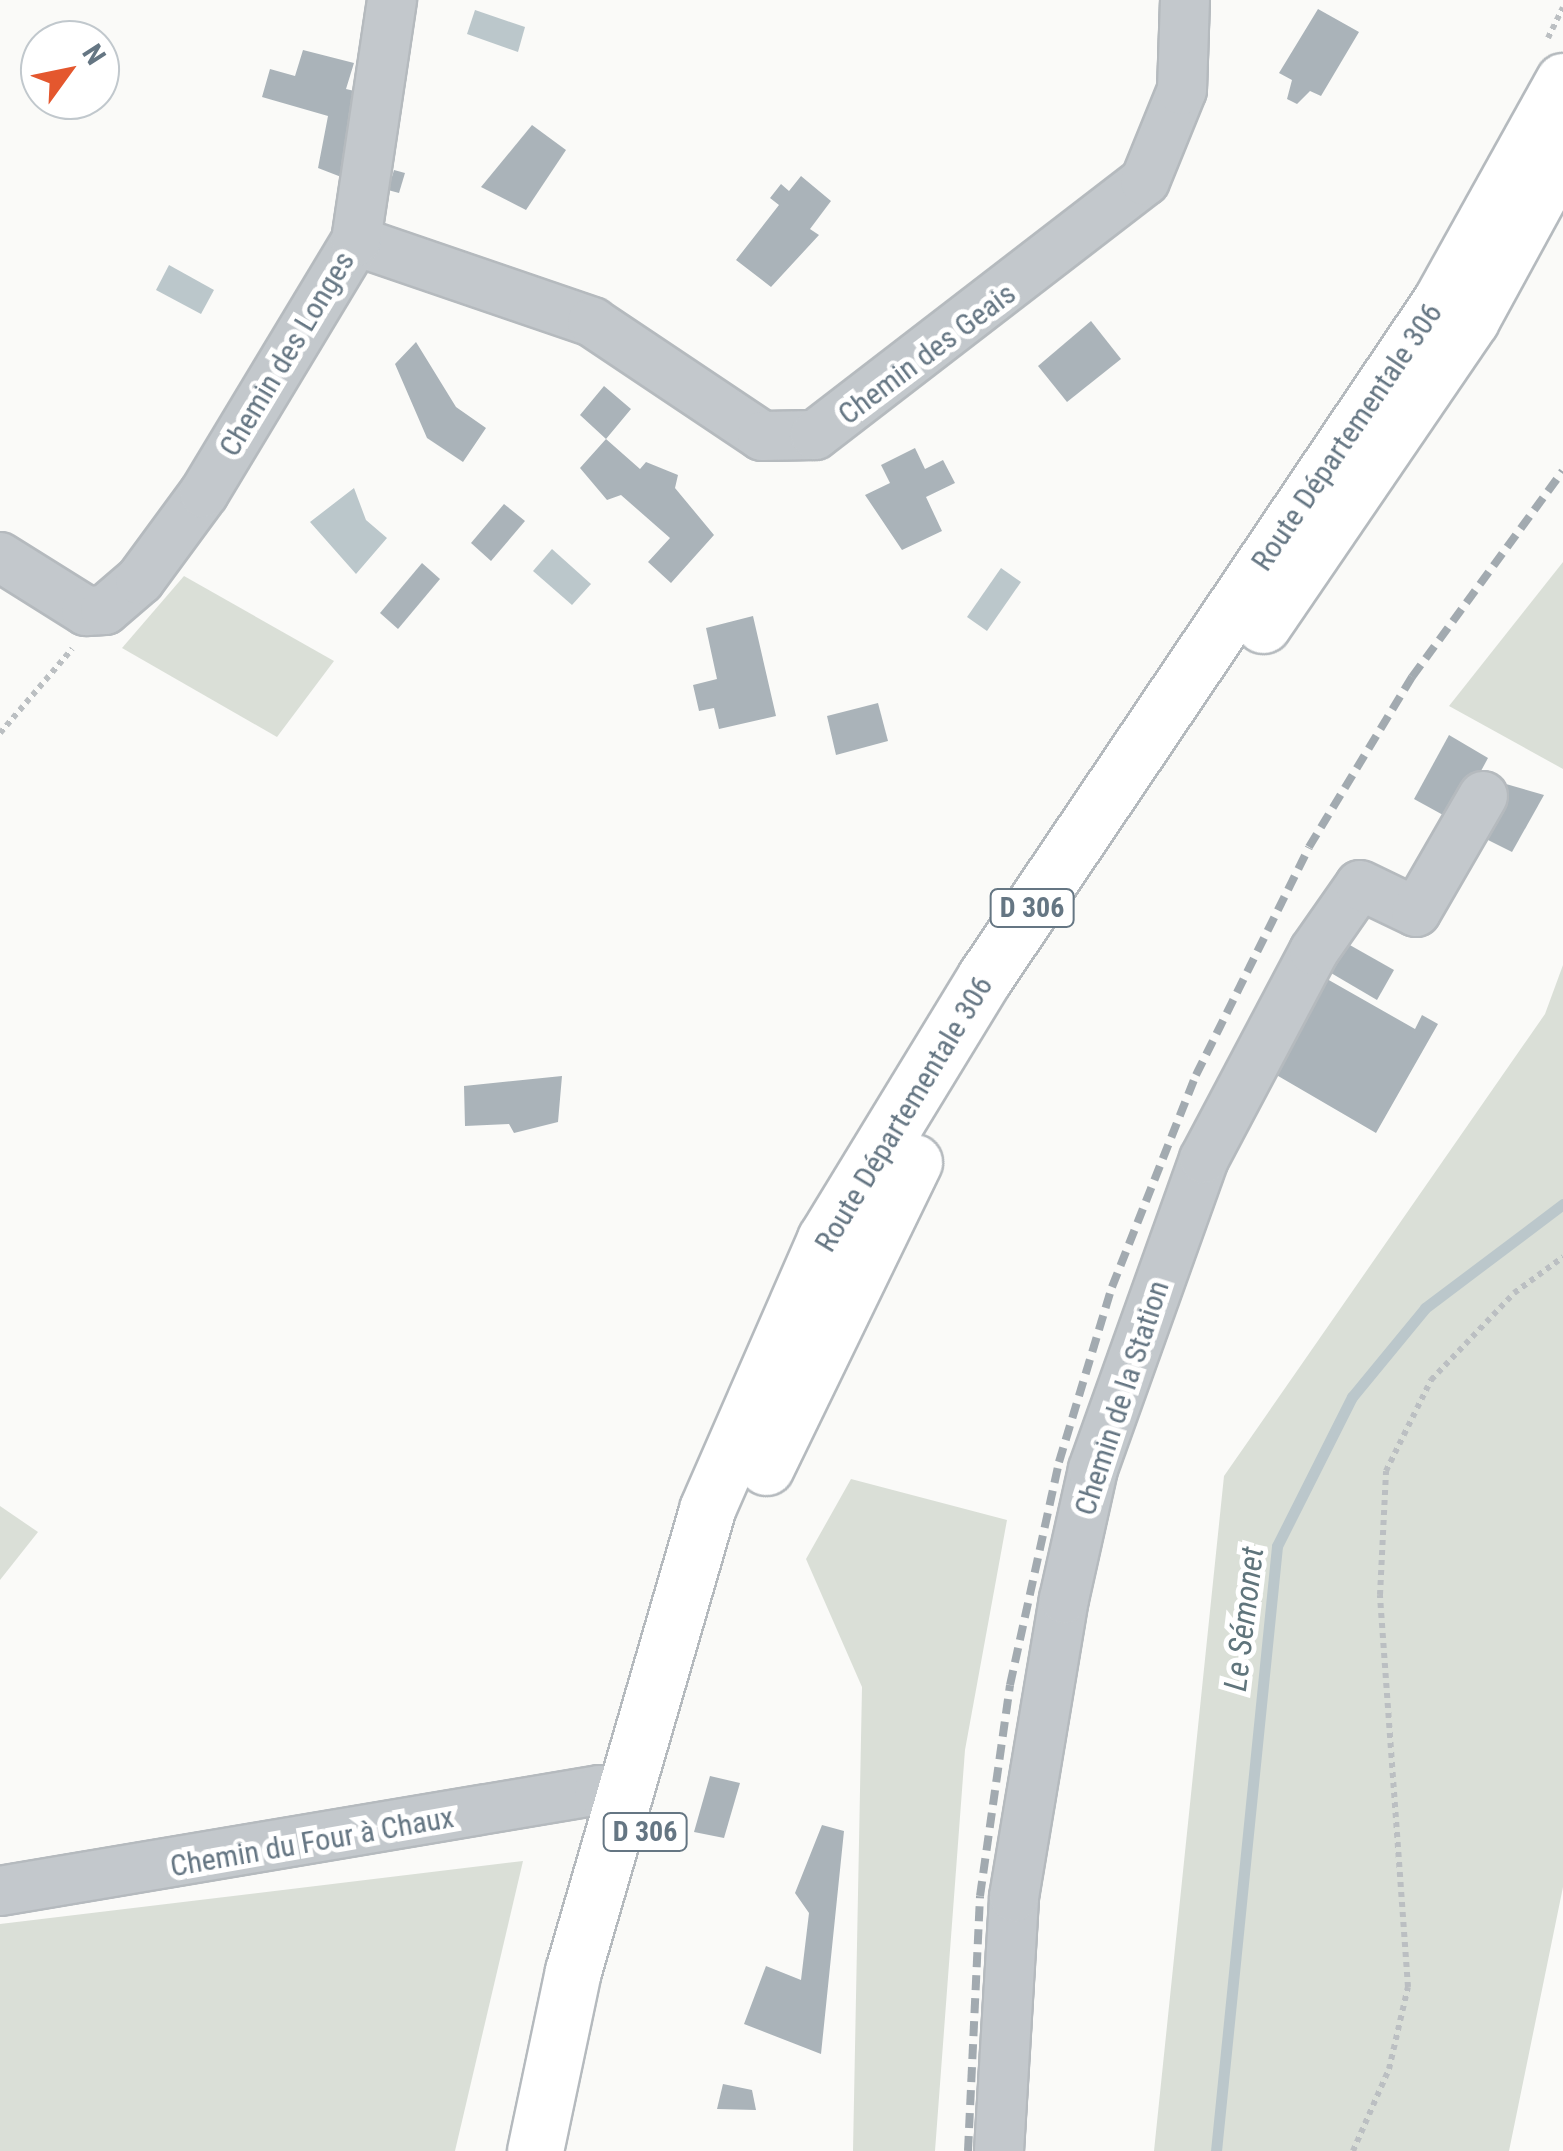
<!DOCTYPE html>
<html>
<head>
<meta charset="utf-8">
<style>
	body { margin:0 }
	#map { position:relative; width:1563px; height:2151px; overflow:hidden; background:#fafaf8; font-family:"Roboto Condensed",sans-serif }
	div>[style] { position:absolute }
	[style*='--x'] { left:calc(var(--x)*1px); top:calc(var(--y)*1px); width:calc(var(--w)*1px); rotate:calc(var(--a)*1deg) }
	.green>* { inset:0; background:#dadfd7 }
	.water>* { inset:0; background:#bbc7cb }
	.stream>* { height:11px; margin:-5.5px; padding:0 5.5px; transform-origin:5.5px; border-radius:5.5px; background:#bbc7cb }
	.building>* { inset:0; background:#aab3b9 }
	.path>* { height:6px; margin-top:-3px; transform-origin:0; background:repeating-linear-gradient(90deg,#bbbfc2 0 5px,transparent 0 10px) }
	.roads { filter:drop-shadow(2px 0 #b5babe) drop-shadow(-2px 0 #b5babe) drop-shadow(0 2px #b5babe) drop-shadow(0 -2px #b5babe) }
	.minor>* { height:48px; margin:-24px; padding:0 24px; transform-origin:24px; border-radius:24px; background:#c3c8cc }
	.major>* { height:55px; margin:-27.5px; padding:0 27.5px; transform-origin:27.5px; border-radius:27.5px; background:#fff }
	.rail>* { height:8px; margin-top:-4px; transform-origin:0; background:repeating-linear-gradient(90deg,#a2aab0 0 15px,transparent 0 23px) }
	span { translate:-50% -50%; white-space:nowrap; text-align:center; line-height:1.15; -webkit-text-stroke:10px #fff; paint-order:stroke }
	.shield-label span { padding:2px 8px; background:#fff; border:2px solid; border-radius:8px; -webkit-text-stroke-width:0 }
	.shield-label { font-size:28px; color:#657683; font-weight:700 }
	.street-label { font-size:30px; color:#657683 }
	.water-label { font-size:32px; color:#60757c; font-style:italic }
	.north { position:absolute; left:20px; top:20px; width:100px; height:100px; box-sizing:border-box; background:#fff; border:2px solid #c1c8cd; border-radius:50%; rotate:57deg; font-size:28px; font-weight:700; line-height:40px; text-align:center; color:#657683 }
	.north::after { content:''; display:block; margin:auto; width:35px; height:45px; background:#e4572e; clip-path:polygon(50% 0,100% 100%,50% 72%,0 100%) }
</style>
</head>
<body>
<div id="map">
	<div class="green">
		<i style="clip-path:polygon(1563px 562px,1563px 769px,1449px 706px)"></i>
		<i style="clip-path:polygon(184px 576px,334px 661px,277px 737px,122px 648px)"></i>
		<i style="clip-path:polygon(1563px 965px,1563px 1887px,1509px 2151px,1154px 2151px,1224px 1476px,1545px 1014px)"></i>
		<i style="clip-path:polygon(851px 1479px,1007px 1520px,965px 1750px,935px 2151px,853px 2151px,862px 1687px,806px 1559px)"></i>
		<i style="clip-path:polygon(0 1506px,38px 1532px,0 1580px)"></i>
		<i style="clip-path:polygon(523px 1861px,455px 2151px,0 2151px,0 1924px)"></i>
	</div>
	<div class="water">
		<i style="clip-path:polygon(475px 10px,525px 27px,518px 52px,467px 34px)"></i>
		<i style="clip-path:polygon(169px 265px,214px 290px,201px 314px,156px 290px)"></i>
		<i style="clip-path:polygon(354px 488px,366px 520px,387px 538px,356px 574px,310px 522px)"></i>
		<i style="clip-path:polygon(552px 549px,591px 584px,572px 605px,533px 571px)"></i>
		<i style="clip-path:polygon(1001px 568px,1021px 582px,987px 631px,967px 617px)"></i>
	</div>
	<div class="stream">
		<i style="--x:1216;--y:2151;--w:608;--a:-84.24"></i>
		<i style="--x:1277;--y:1546;--w:167;--a:-63.3"></i>
		<i style="--x:1352;--y:1397;--w:115;--a:-50.6"></i>
		<i style="--x:1425;--y:1308;--w:173;--a:-37"></i>
	</div>
	<div class="building">
		<i style="clip-path:polygon(1318px 9px,1359px 32px,1321px 96px,1310px 91px,1297px 104px,1287px 99px,1292px 80px,1279px 73px)"></i>
		<i style="clip-path:polygon(303px 50px,354px 63px,346px 89px,363px 93px,349px 180px,318px 168px,328px 116px,262px 97px,270px 69px,295px 76px)"></i>
		<i style="clip-path:polygon(532px 125px,566px 150px,526px 210px,481px 187px)"></i>
		<i style="clip-path:polygon(394px 170px,405px 173px,399px 193px,388px 190px)"></i>
		<i style="clip-path:polygon(801px 176px,831px 201px,810px 229px,819px 235px,771px 287px,736px 260px,779px 205px,770px 198px,781px 184px,789px 191px)"></i>
		<i style="clip-path:polygon(1091px 321px,1121px 359px,1067px 402px,1038px 366px)"></i>
		<i style="clip-path:polygon(416px 342px,456px 407px,486px 428px,463px 462px,427px 438px,395px 364px)"></i>
		<i style="clip-path:polygon(604px 386px,631px 409px,606px 439px,640px 469px,646px 462px,678px 475px,675px 488px,714px 535px,671px 583px,648px 562px,670px 538px,621px 495px,607px 500px,580px 468px,606px 439px,580px 415px)"></i>
		<i style="clip-path:polygon(915px 448px,925px 469px,943px 460px,955px 483px,926px 497px,942px 531px,902px 550px,865px 495px,890px 483px,881px 465px)"></i>
		<i style="clip-path:polygon(504px 504px,525px 521px,491px 561px,471px 543px)"></i>
		<i style="clip-path:polygon(422px 563px,440px 579px,398px 629px,380px 613px)"></i>
		<i style="clip-path:polygon(753px 616px,776px 716px,719px 729px,714px 708px,699px 711px,693px 685px,717px 679px,706px 628px)"></i>
		<i style="clip-path:polygon(878px 703px,888px 741px,836px 755px,827px 716px)"></i>
		<i style="clip-path:polygon(1449px 735px,1488px 758px,1454px 821px,1414px 799px)"></i>
		<i style="clip-path:polygon(1506px 784px,1544px 795px,1512px 852px,1478px 835px)"></i>
		<i style="clip-path:polygon(1348px 944px,1394px 970px,1377px 1000px,1331px 973px)"></i>
		<i style="clip-path:polygon(1327px 979px,1415px 1029px,1422px 1015px,1438px 1024px,1376px 1133px,1273px 1073px)"></i>
		<i style="clip-path:polygon(562px 1076px,558px 1122px,514px 1133px,509px 1124px,465px 1126px,464px 1086px)"></i>
		<i style="clip-path:polygon(710px 1776px,740px 1783px,724px 1838px,694px 1832px)"></i>
		<i style="clip-path:polygon(822px 1825px,844px 1831px,821px 2054px,744px 2024px,766px 1966px,801px 1980px,809px 1913px,795px 1893px)"></i>
		<i style="clip-path:polygon(723px 2084px,752px 2090px,756px 2110px,717px 2109px)"></i>
	</div>
	<div class="path">
		<i style="--x:1548;--y:38;--w:34;--a:-64"></i>
		<i style="--x:0;--y:733;--w:111;--a:-49.4"></i>
		<i style="--x:1353;--y:2151;--w:90;--a:-66.3"></i>
		<i style="--x:1389;--y:2069;--w:84;--a:-77"></i>
		<i style="--x:1408;--y:1987;--w:393;--a:-94.1"></i>
		<i style="--x:1380;--y:1595;--w:124;--a:-87.2"></i>
		<i style="--x:1386;--y:1471;--w:102;--a:-63.7"></i>
		<i style="--x:1431;--y:1380;--w:120;--a:-46.3"></i>
		<i style="--x:1514;--y:1293;--w:61;--a:-36.3"></i>
	</div>
	<div class="roads">
		<div class="minor">
			<i style="--x:356;--y:241;--w:250;--a:18.9"></i>
			<i style="--x:592;--y:322;--w:205;--a:33.8"></i>
			<i style="--x:762;--y:436;--w:53;--a:-1.1"></i>
			<i style="--x:815;--y:435;--w:416;--a:-37.6"></i>
			<i style="--x:1145;--y:181;--w:98;--a:-67.9"></i>
			<i style="--x:1182;--y:90;--w:90;--a:-88.1"></i>
			<i style="--x:0;--y:557;--w:102;--a:32.1"></i>
			<i style="--x:86;--y:611;--w:19;--a:-3"></i>
			<i style="--x:105;--y:610;--w:46;--a:-40.6"></i>
			<i style="--x:140;--y:580;--w:108;--a:-53.7"></i>
			<i style="--x:204;--y:493;--w:294;--a:-58.9"></i>
			<i style="--x:356;--y:241;--w:244;--a:-81.5"></i>
			<i style="--x:0;--y:1891;--w:607;--a:-9.57"></i>
			<i style="--x:599;--y:1790;--w:25;--a:12"></i>
			<i style="--x:999;--y:2151;--w:254;--a:-86.6"></i>
			<i style="--x:1014;--y:1897;--w:302;--a:-80.5"></i>
			<i style="--x:1064;--y:1599;--w:133;--a:-77.4"></i>
			<i style="--x:1093;--y:1469;--w:329;--a:-70.3"></i>
			<i style="--x:1204;--y:1159;--w:235;--a:-62.1"></i>
			<i style="--x:1314;--y:951;--w:80;--a:-55.1"></i>
			<i style="--x:1360;--y:885;--w:62;--a:25.7"></i>
			<i style="--x:1416;--y:912;--w:134;--a:-60"></i>
		</div>
		<div class="major">
			<i style="--x:1263;--y:625;--w:369;--a:-55.7"></i>
			<i style="--x:1471;--y:320;--w:192;--a:-61.4"></i>
			<i style="--x:766;--y:1467;--w:339;--a:-64.1"></i>
			<i style="--x:535;--y:2151;--w:184;--a:-78.1"></i>
			<i style="--x:573;--y:1971;--w:481;--a:-73.8"></i>
			<i style="--x:707;--y:1509;--w:295;--a:-66.4"></i>
			<i style="--x:825;--y:1239;--w:307;--a:-58.6"></i>
			<i style="--x:985;--y:977;--w:814;--a:-56.02"></i>
			<i style="--x:1440;--y:302;--w:253;--a:-60.9"></i>
		</div>
	</div>
	<div class="rail">
		<i style="--x:968;--y:2151;--w:255;--a:-87.3"></i>
		<i style="--x:980;--y:1896;--w:213;--a:-81.9"></i>
		<i style="--x:1010;--y:1685;--w:228;--a:-77.6"></i>
		<i style="--x:1059;--y:1462;--w:183;--a:-73.2"></i>
		<i style="--x:1112;--y:1287;--w:228;--a:-68.4"></i>
		<i style="--x:1196;--y:1075;--w:254;--a:-63.6"></i>
		<i style="--x:1309;--y:847;--w:199;--a:-58.8"></i>
		<i style="--x:1412;--y:677;--w:255;--a:-53.8"></i>
	</div>
	<div class="shield-label">
		<span style="left:1032px;top:908px">D 306</span>
		<span style="left:645px;top:1832px">D 306</span>
	</div>
	<div class="street-label">
		<span style="left:287px;top:354px;rotate:-59deg">Chemin des Longes</span>
		<span style="left:927px;top:354px;rotate:-37deg">Chemin des Geais</span>
		<span style="left:1347px;top:437px;rotate:-56deg">Route Départementale 306</span>
		<span style="left:904px;top:1114px;rotate:-59deg">Route Départementale 306</span>
		<span style="left:1122px;top:1398px;rotate:-72deg">Chemin de la Station</span>
		<span style="left:312px;top:1842px;rotate:-10deg">Chemin du Four à Chaux</span>
	</div>
	<div class="water-label">
		<span style="left:1244px;top:1619px;rotate:-83deg">Le Sémonet</span>
	</div>
	<div class="north">N</div>
</div>
</body>
</html>
